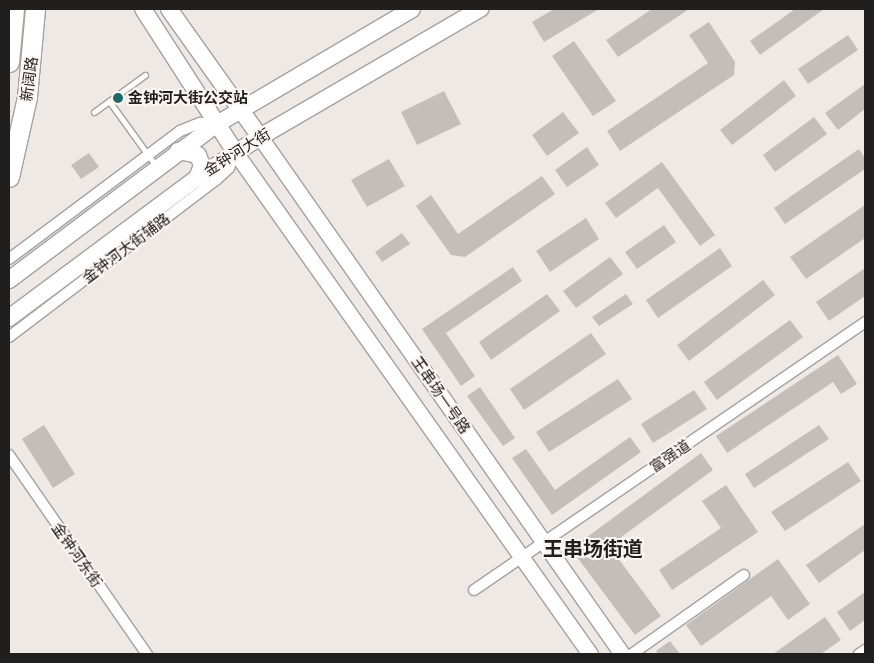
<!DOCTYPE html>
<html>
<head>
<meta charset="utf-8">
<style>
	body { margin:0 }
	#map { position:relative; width:874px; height:663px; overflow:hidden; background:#efe9e6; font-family:"Titillium Web","Noto Sans SC",sans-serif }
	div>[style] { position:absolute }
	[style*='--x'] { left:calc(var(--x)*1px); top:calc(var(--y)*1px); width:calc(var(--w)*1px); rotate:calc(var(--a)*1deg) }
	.building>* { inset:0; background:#c4bebb }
	.roads { filter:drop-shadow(1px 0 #a6a19e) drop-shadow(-1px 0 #a6a19e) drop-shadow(0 1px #a6a19e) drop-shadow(0 -1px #a6a19e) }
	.lane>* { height:5px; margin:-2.5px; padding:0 2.5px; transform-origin:2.5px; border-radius:2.5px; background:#fff }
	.street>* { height:10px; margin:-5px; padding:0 5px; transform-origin:5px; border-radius:5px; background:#fff }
	.secondary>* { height:15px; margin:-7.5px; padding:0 7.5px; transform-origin:7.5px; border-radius:7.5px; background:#fff }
	.primary>* { height:16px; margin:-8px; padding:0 8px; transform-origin:8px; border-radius:8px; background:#fff }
	.highway>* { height:19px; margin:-9.5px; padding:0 9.5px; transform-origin:9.5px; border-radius:9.5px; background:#fff }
	.dots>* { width:14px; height:14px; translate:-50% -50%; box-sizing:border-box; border:2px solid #fcf6f3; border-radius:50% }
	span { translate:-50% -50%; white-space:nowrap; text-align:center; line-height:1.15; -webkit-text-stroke:4px #fcf6f3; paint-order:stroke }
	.street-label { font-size:15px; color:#211f1e }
	.poi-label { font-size:15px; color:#211f1e; font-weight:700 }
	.left { translate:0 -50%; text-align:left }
	.district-label { font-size:20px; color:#211f1e; font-weight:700 }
	.frame { position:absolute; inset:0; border:10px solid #211f1e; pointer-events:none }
</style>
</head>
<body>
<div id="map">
	<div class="building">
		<i style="clip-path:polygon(554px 9px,599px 9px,544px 42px,532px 22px)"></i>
		<i style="clip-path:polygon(652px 9px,689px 9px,618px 57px,606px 40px)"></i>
		<i style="clip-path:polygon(795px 9px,824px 9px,760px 55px,750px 41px)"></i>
		<i style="clip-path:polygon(709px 22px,735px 62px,734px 75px,620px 151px,607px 131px,708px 63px,689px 35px)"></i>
		<i style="clip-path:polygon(848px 35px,858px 50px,808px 84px,798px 69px)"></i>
		<i style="clip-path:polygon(574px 41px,616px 101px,593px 116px,552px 56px)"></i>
		<i style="clip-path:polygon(784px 80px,796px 96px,732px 145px,720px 130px)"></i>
		<i style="clip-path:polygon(865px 84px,865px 109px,838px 130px,825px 113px)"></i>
		<i style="clip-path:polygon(444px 91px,461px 124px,417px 145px,401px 112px)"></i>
		<i style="clip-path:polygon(563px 112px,579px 133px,547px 156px,532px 135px)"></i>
		<i style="clip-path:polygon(814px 117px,827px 134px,775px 172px,763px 155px)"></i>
		<i style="clip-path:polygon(587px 147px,599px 165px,567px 187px,555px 170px)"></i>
		<i style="clip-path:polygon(859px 149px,865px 158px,865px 169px,785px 224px,774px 208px)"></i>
		<i style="clip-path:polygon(89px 153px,99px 167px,81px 179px,71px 165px)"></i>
		<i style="clip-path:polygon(389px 159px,405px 186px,367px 207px,351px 180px)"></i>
		<i style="clip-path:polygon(662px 162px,715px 235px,700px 246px,658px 188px,616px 218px,605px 203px)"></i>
		<i style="clip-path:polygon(542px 176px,555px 194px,465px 257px,451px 255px,416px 206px,431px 195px,458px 234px)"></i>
		<i style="clip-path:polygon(865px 205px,865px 238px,806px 279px,790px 257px)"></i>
		<i style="clip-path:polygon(586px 218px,599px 239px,550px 272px,536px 251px)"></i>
		<i style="clip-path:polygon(664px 225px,676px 242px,637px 269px,625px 252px)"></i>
		<i style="clip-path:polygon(402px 233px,410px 244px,382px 262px,375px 252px)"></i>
		<i style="clip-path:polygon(720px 248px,732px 266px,658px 318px,646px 300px)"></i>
		<i style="clip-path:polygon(610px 257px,623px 274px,576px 308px,563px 291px)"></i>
		<i style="clip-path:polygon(513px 267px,522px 281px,446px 333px,475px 376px,461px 386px,422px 329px)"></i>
		<i style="clip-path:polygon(865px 268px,865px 296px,829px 321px,816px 302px)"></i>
		<i style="clip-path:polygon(763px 280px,775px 295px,689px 361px,677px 345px)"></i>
		<i style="clip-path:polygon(547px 294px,560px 311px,491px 360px,479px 342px)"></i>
		<i style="clip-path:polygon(626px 294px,633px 304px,599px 326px,592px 317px)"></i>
		<i style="clip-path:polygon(790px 320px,803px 337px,717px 400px,704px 382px)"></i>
		<i style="clip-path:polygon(591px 333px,606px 354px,524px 410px,510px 389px)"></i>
		<i style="clip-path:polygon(838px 355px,857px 384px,841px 394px,833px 382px,727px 453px,716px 436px)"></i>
		<i style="clip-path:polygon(618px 379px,632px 399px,549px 452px,536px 432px)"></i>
		<i style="clip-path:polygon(480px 387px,515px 438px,503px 446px,467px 396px)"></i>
		<i style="clip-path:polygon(694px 390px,707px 409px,653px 443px,641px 424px)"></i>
		<i style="clip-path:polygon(44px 425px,75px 474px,53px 488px,22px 439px)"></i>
		<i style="clip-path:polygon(819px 425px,829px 439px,754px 488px,745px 474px)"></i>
		<i style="clip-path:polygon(630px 437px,641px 452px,552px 515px,512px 458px,526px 449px,555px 490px)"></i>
		<i style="clip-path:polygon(701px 453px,713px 470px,609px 546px,661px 616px,635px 635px,571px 549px)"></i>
		<i style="clip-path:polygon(848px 462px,861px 481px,785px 531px,771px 512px)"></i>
		<i style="clip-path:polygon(726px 485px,758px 532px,672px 590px,659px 570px,721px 528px,702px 501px)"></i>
		<i style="clip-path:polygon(865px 524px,865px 550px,819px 583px,806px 565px)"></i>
		<i style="clip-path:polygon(778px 559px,810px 604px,788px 620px,771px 596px,701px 646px,686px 625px)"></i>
		<i style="clip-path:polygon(865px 592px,865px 620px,850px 631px,837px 612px)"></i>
		<i style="clip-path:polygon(825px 617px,841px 640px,821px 654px,773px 654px)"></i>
		<i style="clip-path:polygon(670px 641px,680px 654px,658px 654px,656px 651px)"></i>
	</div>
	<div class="roads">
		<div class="lane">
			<i style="--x:109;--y:101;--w:80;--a:54.1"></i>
			<i style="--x:94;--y:112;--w:63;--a:-36"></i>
		</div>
		<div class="street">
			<i style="--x:9;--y:259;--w:214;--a:-36.8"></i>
			<i style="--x:180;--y:131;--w:22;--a:-22"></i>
			<i style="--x:200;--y:123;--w:16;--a:0"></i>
			<i style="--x:9;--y:337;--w:260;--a:-37.2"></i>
			<i style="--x:216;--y:180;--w:18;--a:-43"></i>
			<i style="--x:229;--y:168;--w:14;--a:-69"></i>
			<i style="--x:9;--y:455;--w:242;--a:55.3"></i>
			<i style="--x:474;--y:590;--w:474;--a:-34.4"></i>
			<i style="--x:632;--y:654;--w:137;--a:-35.2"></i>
			<i style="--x:859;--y:654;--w:7;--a:-34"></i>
		</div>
		<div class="secondary">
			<i style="--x:260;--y:137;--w:631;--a:55"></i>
			<i style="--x:235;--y:152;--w:615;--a:54.73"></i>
		</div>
		<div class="primary">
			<i style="--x:143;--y:9;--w:170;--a:57.2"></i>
			<i style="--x:169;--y:9;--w:157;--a:54.6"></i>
			<i style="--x:178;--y:151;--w:20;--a:11"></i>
			<i style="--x:198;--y:155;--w:12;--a:70"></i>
			<i style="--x:202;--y:166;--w:13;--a:113"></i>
			<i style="--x:9;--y:280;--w:260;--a:-36.9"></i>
			<i style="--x:217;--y:124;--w:226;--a:-30.5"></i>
			<i style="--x:9;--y:318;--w:234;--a:-36.7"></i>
			<i style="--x:197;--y:178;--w:75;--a:-33.1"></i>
			<i style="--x:260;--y:137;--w:255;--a:-30.2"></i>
		</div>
		<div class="highway">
			<i style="--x:9;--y:62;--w:53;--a:-84.6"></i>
			<i style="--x:9;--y:177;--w:82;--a:-77.3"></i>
			<i style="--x:27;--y:97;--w:88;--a:-84.8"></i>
		</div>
	</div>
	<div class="dots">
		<i style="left:118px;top:98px;background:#1c696a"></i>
	</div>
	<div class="street-label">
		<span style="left:29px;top:79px;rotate:-82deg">新阔路</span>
		<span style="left:237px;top:152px;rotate:-32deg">金钟河大街</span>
		<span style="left:126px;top:248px;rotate:-37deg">金钟河大街辅路</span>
		<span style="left:441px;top:395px;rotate:55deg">王串场一号路</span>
		<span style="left:670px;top:456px;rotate:-34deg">富强道</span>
		<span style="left:77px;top:555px;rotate:55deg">金钟河东街</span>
	</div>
	<div class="poi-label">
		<span class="left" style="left:128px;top:98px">金钟河大街公交站</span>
	</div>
	<div class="district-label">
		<span style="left:593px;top:548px">王串场街道</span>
	</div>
	<div class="frame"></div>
</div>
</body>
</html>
